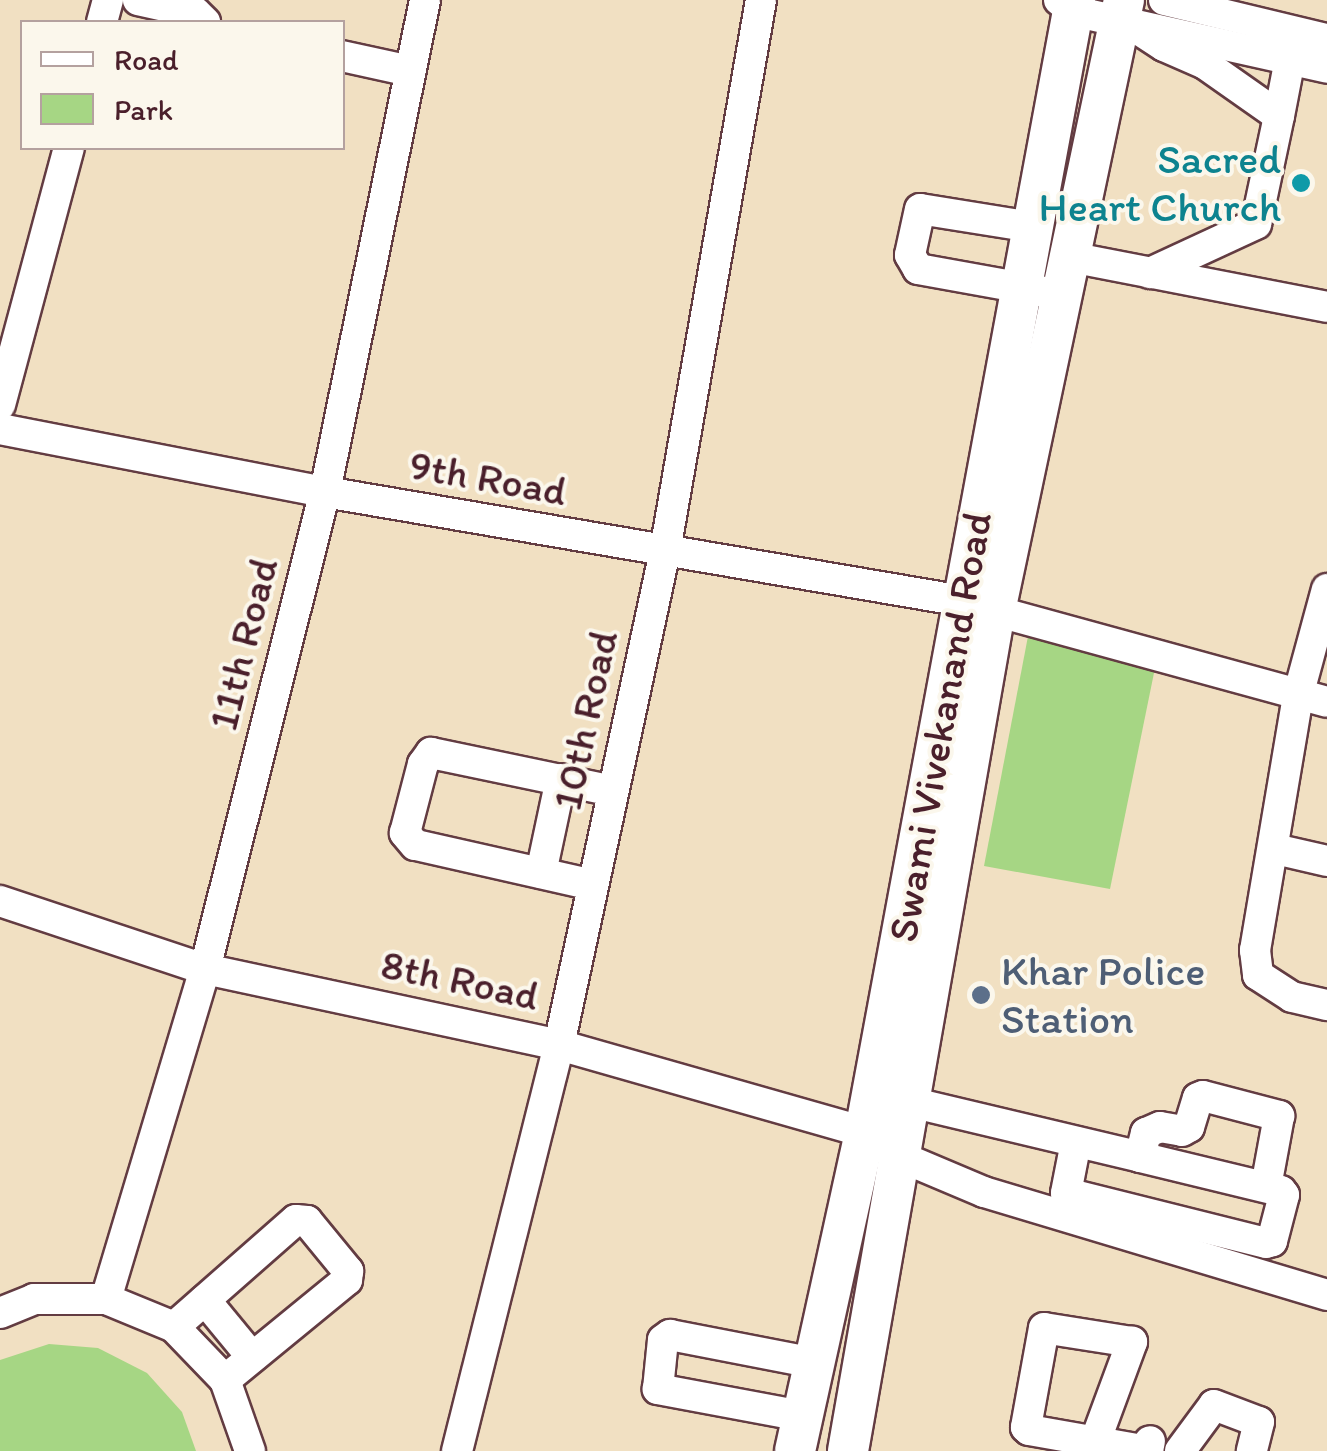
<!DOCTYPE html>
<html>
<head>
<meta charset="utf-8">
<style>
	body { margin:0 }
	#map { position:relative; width:1327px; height:1451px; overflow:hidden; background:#f1e0c2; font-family:Itim,sans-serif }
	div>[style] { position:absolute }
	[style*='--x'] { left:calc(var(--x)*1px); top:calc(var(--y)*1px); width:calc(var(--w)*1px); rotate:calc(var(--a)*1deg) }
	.green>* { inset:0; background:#a6d684 }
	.roads { filter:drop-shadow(2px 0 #633c42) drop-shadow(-2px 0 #633c42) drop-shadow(0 2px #633c42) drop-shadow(0 -2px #633c42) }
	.minor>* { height:30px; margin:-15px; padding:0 15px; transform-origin:15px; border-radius:15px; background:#fff }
	.major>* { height:40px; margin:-20px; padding:0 20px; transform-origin:20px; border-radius:20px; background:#fff }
	.dots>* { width:28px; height:28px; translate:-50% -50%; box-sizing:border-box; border:5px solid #fbf7ec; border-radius:50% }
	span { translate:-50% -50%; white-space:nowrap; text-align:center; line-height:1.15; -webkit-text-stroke:8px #fbf7ec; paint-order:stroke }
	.culture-label { font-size:42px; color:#0d838f }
	.right { translate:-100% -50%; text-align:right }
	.street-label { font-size:42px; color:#4a1f2b }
	.service-label { font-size:42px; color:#4e5e75 }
	.left { translate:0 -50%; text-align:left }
	.legend { position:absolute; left:20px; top:20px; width:325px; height:130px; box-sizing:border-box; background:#fbf7ec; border:2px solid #b4a19f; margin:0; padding:12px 18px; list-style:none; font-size:30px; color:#4a1f2b }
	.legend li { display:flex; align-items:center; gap:20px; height:50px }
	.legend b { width:50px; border:2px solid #b4a19f }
</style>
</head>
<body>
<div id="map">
	<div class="green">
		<i style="clip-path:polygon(1029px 631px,1155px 668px,1110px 889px,984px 866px)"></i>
		<i style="clip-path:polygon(49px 1344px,98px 1348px,147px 1373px,182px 1412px,196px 1451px,0 1451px,0 1360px)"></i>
	</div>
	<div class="roads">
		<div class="minor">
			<i style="--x:138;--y:0;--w:59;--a:12.6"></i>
			<i style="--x:196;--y:13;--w:13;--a:45"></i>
			<i style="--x:1059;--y:0;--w:18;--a:38"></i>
			<i style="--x:1073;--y:11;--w:260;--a:12.6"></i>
			<i style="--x:1164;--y:0;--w:168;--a:13.5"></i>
			<i style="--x:1121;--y:18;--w:51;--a:33.1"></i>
			<i style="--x:1164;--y:46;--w:45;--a:23.7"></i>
			<i style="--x:1205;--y:64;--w:90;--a:35.1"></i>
			<i style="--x:1279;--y:116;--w:110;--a:102"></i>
			<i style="--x:1256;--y:224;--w:117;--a:155.2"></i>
			<i style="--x:102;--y:22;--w:23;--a:-75"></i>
			<i style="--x:342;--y:56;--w:70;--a:12.4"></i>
			<i style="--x:1279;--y:116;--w:58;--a:-79.1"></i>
			<i style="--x:1032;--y:227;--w:113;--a:-170.9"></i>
			<i style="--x:920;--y:209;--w:47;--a:102.3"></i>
			<i style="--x:910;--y:255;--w:16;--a:60"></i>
			<i style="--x:918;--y:269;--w:124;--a:10.2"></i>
			<i style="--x:1070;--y:257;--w:262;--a:11"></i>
			<i style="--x:0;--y:405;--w:266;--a:-75"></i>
			<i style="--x:0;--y:429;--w:331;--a:11"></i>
			<i style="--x:325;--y:492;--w:647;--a:9.7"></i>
			<i style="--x:1327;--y:589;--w:111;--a:105.2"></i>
			<i style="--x:1298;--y:696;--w:258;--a:99.6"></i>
			<i style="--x:1255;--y:950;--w:25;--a:83"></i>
			<i style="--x:1258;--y:975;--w:40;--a:32.9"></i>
			<i style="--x:1292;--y:997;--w:36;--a:13"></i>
			<i style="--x:995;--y:611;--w:344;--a:15.3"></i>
			<i style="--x:1275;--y:849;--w:53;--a:13"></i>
			<i style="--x:541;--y:873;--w:96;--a:-78"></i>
			<i style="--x:593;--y:885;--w:182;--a:-167.3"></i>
			<i style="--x:415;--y:845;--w:16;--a:-130"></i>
			<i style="--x:405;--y:833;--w:71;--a:-75.4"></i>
			<i style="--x:423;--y:764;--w:14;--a:-54"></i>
			<i style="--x:431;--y:753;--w:186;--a:11.8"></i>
			<i style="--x:0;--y:901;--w:216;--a:18.4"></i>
			<i style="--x:205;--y:969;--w:362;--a:12.1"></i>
			<i style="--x:559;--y:1045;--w:340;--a:15.9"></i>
			<i style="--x:910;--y:1102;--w:236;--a:13.4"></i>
			<i style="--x:1140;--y:1157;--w:145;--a:13.6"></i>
			<i style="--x:1281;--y:1191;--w:5;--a:53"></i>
			<i style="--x:1284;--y:1195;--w:48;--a:104.6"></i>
			<i style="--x:1272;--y:1241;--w:6;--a:162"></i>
			<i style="--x:1266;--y:1243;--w:206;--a:-166"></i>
			<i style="--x:1066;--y:1193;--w:52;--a:-78.9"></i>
			<i style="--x:901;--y:1157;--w:90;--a:22.9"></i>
			<i style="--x:984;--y:1192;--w:358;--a:16.7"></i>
			<i style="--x:1140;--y:1157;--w:25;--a:-76"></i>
			<i style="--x:1146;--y:1133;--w:15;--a:-23"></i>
			<i style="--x:1160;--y:1127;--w:22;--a:10"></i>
			<i style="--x:1182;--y:1131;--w:8;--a:-30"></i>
			<i style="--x:1189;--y:1127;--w:30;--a:-73"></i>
			<i style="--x:1198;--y:1098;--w:5;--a:-22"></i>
			<i style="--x:1203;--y:1096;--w:79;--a:14.7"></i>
			<i style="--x:1279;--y:1116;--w:72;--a:100.4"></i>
			<i style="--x:106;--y:1299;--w:345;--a:-73.3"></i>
			<i style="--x:205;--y:969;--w:492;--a:-75.9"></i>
			<i style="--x:325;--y:492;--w:502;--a:-78.51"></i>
			<i style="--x:205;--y:1300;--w:74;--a:50.5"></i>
			<i style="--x:0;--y:1313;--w:37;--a:-22"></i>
			<i style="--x:34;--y:1299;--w:72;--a:0"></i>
			<i style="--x:106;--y:1299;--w:74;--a:22.4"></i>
			<i style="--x:174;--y:1327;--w:74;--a:46.1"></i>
			<i style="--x:225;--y:1380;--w:75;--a:70.6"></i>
			<i style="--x:174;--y:1327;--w:162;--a:-41.3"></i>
			<i style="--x:296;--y:1220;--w:11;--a:5"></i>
			<i style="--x:307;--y:1221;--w:65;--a:50.6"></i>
			<i style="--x:348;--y:1271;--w:9;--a:96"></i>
			<i style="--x:347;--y:1280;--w:158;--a:140.7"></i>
			<i style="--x:802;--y:1416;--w:147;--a:-169.4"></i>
			<i style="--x:658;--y:1389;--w:49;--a:-84.2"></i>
			<i style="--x:663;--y:1340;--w:9;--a:-36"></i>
			<i style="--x:670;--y:1335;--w:147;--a:11"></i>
			<i style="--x:1095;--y:1442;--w:107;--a:-69.7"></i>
			<i style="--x:1132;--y:1342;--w:89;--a:-171"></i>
			<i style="--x:1044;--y:1328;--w:101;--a:100.3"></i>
			<i style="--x:1026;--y:1427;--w:4;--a:45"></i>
			<i style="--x:1029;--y:1430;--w:121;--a:10"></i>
			<i style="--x:1148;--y:1451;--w:10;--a:-79"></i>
			<i style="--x:457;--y:1451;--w:419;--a:-75.9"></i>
			<i style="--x:559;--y:1045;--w:505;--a:-77.89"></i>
			<i style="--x:665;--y:551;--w:559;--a:-80.12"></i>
			<i style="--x:1180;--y:1451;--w:57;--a:-53.5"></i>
			<i style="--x:1214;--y:1405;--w:48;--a:20.7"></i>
			<i style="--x:1259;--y:1422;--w:30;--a:104"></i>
		</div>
		<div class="major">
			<i style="--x:795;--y:1451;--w:327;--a:-77.6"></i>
			<i style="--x:865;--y:1132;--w:1151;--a:-79.49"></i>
			<i style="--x:848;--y:1451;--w:853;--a:-80.07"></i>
			<i style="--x:995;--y:611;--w:624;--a:-78.08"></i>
		</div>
	</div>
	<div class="dots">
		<i style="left:1301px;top:183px;background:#0f9aa8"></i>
		<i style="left:981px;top:995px;background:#5c6f8a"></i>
	</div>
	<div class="culture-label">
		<span class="right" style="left:1281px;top:183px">Sacred<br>Heart Church</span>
	</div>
	<div class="street-label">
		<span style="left:488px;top:478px;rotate:10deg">9th Road</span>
		<span style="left:243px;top:644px;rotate:-76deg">11th Road</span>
		<span style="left:585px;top:720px;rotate:-78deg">10th Road</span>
		<span style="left:940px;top:727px;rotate:-80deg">Swami Vivekanand Road</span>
		<span style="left:460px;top:980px;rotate:12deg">8th Road</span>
	</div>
	<div class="service-label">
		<span class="left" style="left:1001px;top:995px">Khar Police<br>Station</span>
	</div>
	<ul class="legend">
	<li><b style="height:12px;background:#fff"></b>Road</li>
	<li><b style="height:28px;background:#a6d684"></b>Park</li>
	</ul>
</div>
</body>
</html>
